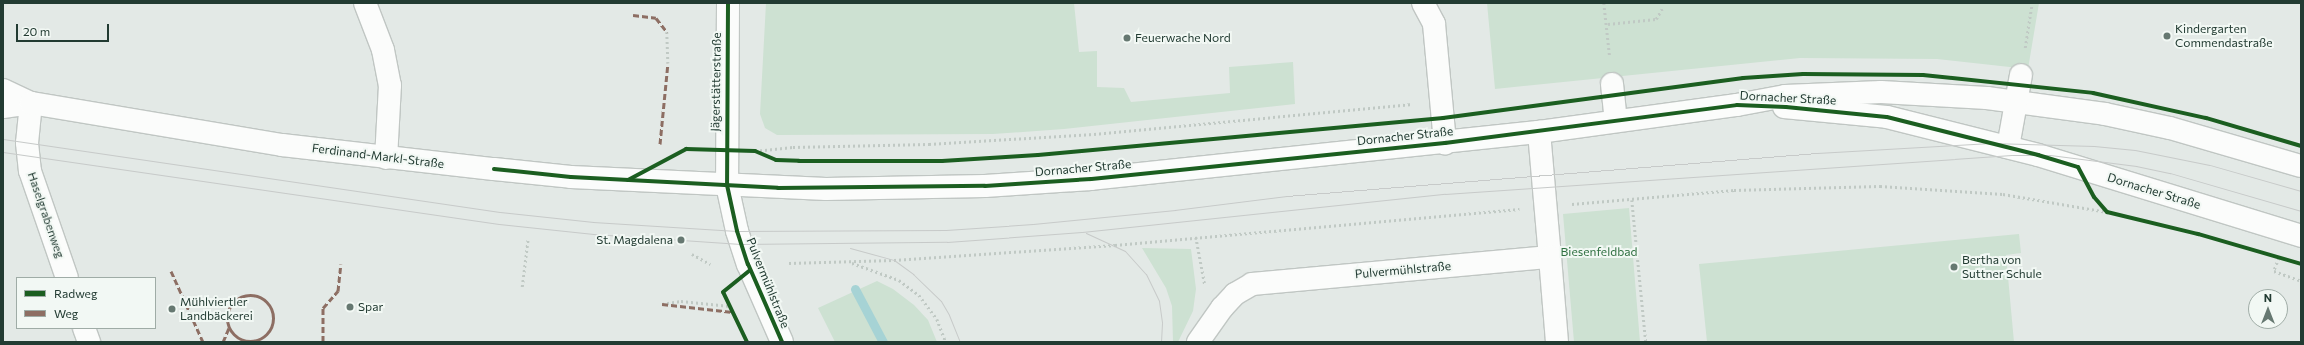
<!DOCTYPE html>
<html>
<head>
<meta charset="utf-8">
<style>
	body { margin:0 }
	#map { position:relative; width:2304px; height:345px; overflow:hidden; background:#e3e9e6; font-family:Commissioner,sans-serif }
	div>[style] { position:absolute }
	[style*='--x'] { left:calc(var(--x)*1px); top:calc(var(--y)*1px); width:calc(var(--w)*1px); rotate:calc(var(--a)*1deg) }
	.green>* { inset:0; background:#cde1d2 }
	.stream>* { height:9px; margin:-4.5px; padding:0 4.5px; transform-origin:4.5px; border-radius:4.5px; background:#a6d3d5 }
	.path>* { height:2.5px; margin-top:-1.25px; transform-origin:0; background:repeating-linear-gradient(90deg,#c0c9c4 0 2px,transparent 0 5px) }
	.roads { filter:drop-shadow(1px 0 #c0c6c3) drop-shadow(-1px 0 #c0c6c3) drop-shadow(0 1px #c0c6c3) drop-shadow(0 -1px #c0c6c3) }
	.minor>* { height:22px; margin:-11px; padding:0 11px; transform-origin:11px; border-radius:11px; background:#fbfcfb }
	.tram>* { height:1px; margin:-0.5px; padding:0 0.5px; transform-origin:0.5px; border-radius:0.5px; background:#c7cac9 }
	.quiet>* { height:3px; margin-top:-1.5px; transform-origin:0; background:repeating-linear-gradient(90deg,#8d6e63 0 6px,transparent 0 9px) }
	.quiet>.ring { margin:-1.5px; padding:0; box-sizing:content-box; background:none; border:3px solid #8d6e63; border-radius:50% }
	.cycleway>* { height:4px; margin:-2px; padding:0 2px; transform-origin:2px; border-radius:2px; background:#1b5e20 }
	.dots>* { width:11px; height:11px; translate:-50% -50%; box-sizing:border-box; border:2px solid #f2f8f4; border-radius:50% }
	span { translate:-50% -50%; white-space:nowrap; text-align:center; line-height:1.15; -webkit-text-stroke:4px #f2f8f4; paint-order:stroke }
	.poi-label { font-size:12px; color:#223b32 }
	.left { translate:0 -50%; text-align:left }
	.right { translate:-100% -50%; text-align:right }
	.street-label { font-size:12px; color:#223b32 }
	.park-label { font-size:12px; color:#2f7041 }
	.frame { position:absolute; inset:0; border:4px solid #223b32; pointer-events:none }
	.legend { position:absolute; left:16px; top:277px; width:140px; height:52px; box-sizing:border-box; background:#f2f8f4; border:1px solid #9faca6; margin:0; padding:5px 7px; list-style:none; font-size:12px; color:#223b32 }
	.legend li { display:flex; align-items:center; gap:8px; height:20px }
	.legend b { width:20px; border:1px solid #9faca6 }
	.north { position:absolute; left:2248px; top:289px; width:40px; height:40px; box-sizing:border-box; background:#f2f8f4; border:1px solid #9faca6; border-radius:50%; rotate:0deg; font-size:11px; font-weight:700; line-height:16px; text-align:center; color:#223b32 }
	.north::after { content:''; display:block; margin:auto; width:14px; height:18px; background:#667871; clip-path:polygon(50% 0,100% 100%,50% 72%,0 100%) }
	.scale { position:absolute; left:16px; top:24px; width:93px; height:18px; box-sizing:border-box; border:2px solid #223b32; border-top:0; padding-left:5px; font-size:12px; line-height:14px; white-space:nowrap; color:#223b32; -webkit-text-stroke:3px #f2f8f4; paint-order:stroke }
</style>
</head>
<body>
<div id="map">
	<div class="green">
		<i style="clip-path:polygon(766px 3px,1074px 3px,1079px 52px,1097px 51px,1097px 87px,1124px 88px,1131px 102px,1230px 93px,1229px 67px,1293px 62px,1295px 104px,1064px 129px,993px 134px,777px 135px,765px 128px,760px 114px)"></i>
		<i style="clip-path:polygon(1487px 3px,2039px 3px,2028px 69px,1937px 59px,1800px 58px,1495px 89px)"></i>
		<i style="clip-path:polygon(1629px 208px,1640px 342px,1574px 342px,1563px 214px)"></i>
		<i style="clip-path:polygon(2019px 234px,2021px 253px,2006px 255px,2014px 342px,1707px 342px,1699px 264px)"></i>
		<i style="clip-path:polygon(1142px 248px,1191px 249px,1196px 289px,1193px 311px,1178px 342px,1173px 342px,1172px 306px,1166px 288px)"></i>
		<i style="clip-path:polygon(877px 281px,893px 289px,914px 305px,928px 320px,937px 342px,835px 342px,818px 308px)"></i>
	</div>
	<div class="stream">
		<i style="--x:855;--y:289;--w:60;--a:62.2"></i>
	</div>
	<div class="path">
		<i style="--x:1604;--y:3;--w:55;--a:83.8"></i>
		<i style="--x:1608;--y:24;--w:48;--a:-5.9"></i>
		<i style="--x:1656;--y:19;--w:12;--a:-59"></i>
		<i style="--x:667;--y:32;--w:31;--a:88"></i>
		<i style="--x:2025;--y:48;--w:46;--a:-81.2"></i>
		<i style="--x:755;--y:151;--w:38;--a:-6"></i>
		<i style="--x:793;--y:147;--w:136;--a:-1.3"></i>
		<i style="--x:929;--y:144;--w:165;--a:-3.5"></i>
		<i style="--x:1094;--y:134;--w:320;--a:-5.4"></i>
		<i style="--x:1632;--y:200;--w:143;--a:84.4"></i>
		<i style="--x:1572;--y:204;--w:163;--a:-4.9"></i>
		<i style="--x:1734;--y:190;--w:146;--a:-1.6"></i>
		<i style="--x:1880;--y:186;--w:123;--a:3.7"></i>
		<i style="--x:2003;--y:194;--w:106;--a:9.8"></i>
		<i style="--x:1196;--y:237;--w:49;--a:79.4"></i>
		<i style="--x:692;--y:254;--w:21;--a:29"></i>
		<i style="--x:2279;--y:258;--w:14;--a:111"></i>
		<i style="--x:2274;--y:271;--w:29;--a:20"></i>
		<i style="--x:789;--y:263;--w:105;--a:-1.6"></i>
		<i style="--x:894;--y:260;--w:222;--a:-3.9"></i>
		<i style="--x:1115;--y:245;--w:406;--a:-5.1"></i>
		<i style="--x:852;--y:263;--w:50;--a:19.9"></i>
		<i style="--x:899;--y:280;--w:25;--a:37"></i>
		<i style="--x:919;--y:295;--w:30;--a:53"></i>
		<i style="--x:937;--y:319;--w:25;--a:69"></i>
		<i style="--x:522;--y:287;--w:49;--a:-83"></i>
		<i style="--x:662;--y:304;--w:19;--a:-9"></i>
		<i style="--x:681;--y:301;--w:49;--a:5.8"></i>
	</div>
	<div class="roads">
		<div class="minor">
			<i style="--x:365;--y:3;--w:50;--a:69"></i>
			<i style="--x:383;--y:50;--w:36;--a:79"></i>
			<i style="--x:390;--y:85;--w:73;--a:93.1"></i>
			<i style="--x:728;--y:3;--w:182;--a:90.3"></i>
			<i style="--x:727;--y:185;--w:47;--a:77.7"></i>
			<i style="--x:737;--y:231;--w:35;--a:72"></i>
			<i style="--x:748;--y:264;--w:85;--a:66.4"></i>
			<i style="--x:1423;--y:3;--w:24;--a:62"></i>
			<i style="--x:1434;--y:24;--w:120;--a:84.7"></i>
			<i style="--x:1612;--y:84;--w:36;--a:84"></i>
			<i style="--x:3;--y:90;--w:31;--a:25"></i>
			<i style="--x:31;--y:103;--w:40;--a:95.7"></i>
			<i style="--x:27;--y:143;--w:28;--a:84"></i>
			<i style="--x:30;--y:171;--w:113;--a:70.9"></i>
			<i style="--x:3;--y:107;--w:28;--a:-8"></i>
			<i style="--x:31;--y:103;--w:254;--a:9.5"></i>
			<i style="--x:282;--y:145;--w:213;--a:6.5"></i>
			<i style="--x:494;--y:169;--w:77;--a:5.9"></i>
			<i style="--x:571;--y:177;--w:255;--a:2.7"></i>
			<i style="--x:826;--y:189;--w:159;--a:-1.1"></i>
			<i style="--x:985;--y:186;--w:106;--a:-3.8"></i>
			<i style="--x:1091;--y:179;--w:450;--a:-6"></i>
			<i style="--x:1539;--y:132;--w:200;--a:-7.8"></i>
			<i style="--x:1737;--y:105;--w:49;--a:-10.6"></i>
			<i style="--x:1785;--y:96;--w:96;--a:-2.4"></i>
			<i style="--x:1881;--y:92;--w:106;--a:3.2"></i>
			<i style="--x:1987;--y:98;--w:119;--a:7.7"></i>
			<i style="--x:2105;--y:114;--w:66;--a:12.2"></i>
			<i style="--x:2170;--y:128;--w:136;--a:16.2"></i>
			<i style="--x:1784;--y:107;--w:103;--a:5.5"></i>
			<i style="--x:1887;--y:117;--w:156;--a:14.1"></i>
			<i style="--x:2038;--y:155;--w:275;--a:17.1"></i>
			<i style="--x:1539;--y:132;--w:125;--a:85"></i>
			<i style="--x:2008;--y:147;--w:73;--a:-79.8"></i>
			<i style="--x:84;--y:328;--w:15;--a:70"></i>
			<i style="--x:1198;--y:342;--w:42;--a:-54.8"></i>
			<i style="--x:1222;--y:308;--w:19;--a:-47"></i>
			<i style="--x:1235;--y:294;--w:20;--a:-30"></i>
			<i style="--x:1252;--y:284;--w:299;--a:-5.2"></i>
			<i style="--x:1550;--y:257;--w:85;--a:85.3"></i>
		</div>
	</div>
	<div class="tram">
		<i style="--x:3;--y:139;--w:502;--a:8.36"></i>
		<i style="--x:500;--y:212;--w:94;--a:6.1"></i>
		<i style="--x:593;--y:222;--w:144;--a:3.6"></i>
		<i style="--x:737;--y:231;--w:209;--a:-0.3"></i>
		<i style="--x:946;--y:230;--w:87;--a:-3.9"></i>
		<i style="--x:1033;--y:224;--w:143;--a:-5.6"></i>
		<i style="--x:1175;--y:210;--w:112;--a:-7.2"></i>
		<i style="--x:1286;--y:196;--w:533;--a:-4.63"></i>
		<i style="--x:1817;--y:153;--w:174;--a:-3.3"></i>
		<i style="--x:1991;--y:143;--w:103;--a:1.7"></i>
		<i style="--x:2094;--y:146;--w:41;--a:5.6"></i>
		<i style="--x:2135;--y:150;--w:76;--a:11.3"></i>
		<i style="--x:2210;--y:165;--w:95;--a:15.9"></i>
		<i style="--x:3;--y:152;--w:501;--a:8.26"></i>
		<i style="--x:499;--y:224;--w:95;--a:6.1"></i>
		<i style="--x:593;--y:234;--w:148;--a:3.9"></i>
		<i style="--x:741;--y:244;--w:206;--a:-0.6"></i>
		<i style="--x:947;--y:242;--w:135;--a:-4.2"></i>
		<i style="--x:1082;--y:232;--w:365;--a:-6"></i>
		<i style="--x:1445;--y:194;--w:568;--a:-3.93"></i>
		<i style="--x:2012;--y:155;--w:38;--a:0"></i>
		<i style="--x:2050;--y:155;--w:87;--a:7.3"></i>
		<i style="--x:2136;--y:166;--w:35;--a:12"></i>
		<i style="--x:2170;--y:173;--w:136;--a:16.2"></i>
		<i style="--x:1086;--y:233;--w:43;--a:24.8"></i>
		<i style="--x:1125;--y:251;--w:31;--a:48"></i>
		<i style="--x:1146;--y:274;--w:30;--a:64"></i>
		<i style="--x:1159;--y:301;--w:22;--a:82"></i>
		<i style="--x:1162;--y:323;--w:19;--a:93"></i>
		<i style="--x:850;--y:248;--w:46;--a:15.3"></i>
		<i style="--x:894;--y:260;--w:24;--a:36"></i>
		<i style="--x:913;--y:274;--w:39;--a:44"></i>
		<i style="--x:941;--y:301;--w:16;--a:60"></i>
		<i style="--x:949;--y:315;--w:29;--a:68"></i>
	</div>
	<div class="quiet">
		<i style="--x:633;--y:15;--w:23;--a:7"></i>
		<i style="--x:656;--y:18;--w:18;--a:52"></i>
		<i style="--x:660;--y:144;--w:81;--a:-84.4"></i>
		<i style="--x:171;--y:271;--w:78;--a:65.7"></i>
		<i class="ring" style="left:227px;top:295px;width:43px;height:43px"></i>
		<i style="--x:662;--y:304;--w:71;--a:6.4"></i>
		<i style="--x:223;--y:342;--w:15;--a:-67"></i>
		<i style="--x:323;--y:342;--w:34;--a:-90"></i>
		<i style="--x:323;--y:308;--w:23;--a:-49"></i>
		<i style="--x:338;--y:291;--w:27;--a:-84"></i>
	</div>
	<div class="cycleway">
		<i style="--x:728;--y:3;--w:182;--a:90.3"></i>
		<i style="--x:727;--y:185;--w:47;--a:77.7"></i>
		<i style="--x:737;--y:231;--w:35;--a:72"></i>
		<i style="--x:748;--y:264;--w:85;--a:66.4"></i>
		<i style="--x:494;--y:169;--w:77;--a:5.9"></i>
		<i style="--x:571;--y:177;--w:207;--a:3"></i>
		<i style="--x:778;--y:188;--w:207;--a:-0.6"></i>
		<i style="--x:985;--y:186;--w:106;--a:-3.8"></i>
		<i style="--x:1091;--y:179;--w:356;--a:-5.8"></i>
		<i style="--x:1445;--y:143;--w:294;--a:-7.4"></i>
		<i style="--x:1737;--y:105;--w:49;--a:2.3"></i>
		<i style="--x:1786;--y:107;--w:101;--a:5.7"></i>
		<i style="--x:1887;--y:117;--w:156;--a:14.1"></i>
		<i style="--x:2038;--y:155;--w:42;--a:16.7"></i>
		<i style="--x:2078;--y:167;--w:34;--a:62"></i>
		<i style="--x:2094;--y:197;--w:20;--a:49"></i>
		<i style="--x:2107;--y:212;--w:94;--a:13.6"></i>
		<i style="--x:2198;--y:234;--w:107;--a:16.2"></i>
		<i style="--x:628;--y:180;--w:66;--a:-28.1"></i>
		<i style="--x:686;--y:149;--w:69;--a:1.7"></i>
		<i style="--x:755;--y:151;--w:23;--a:23"></i>
		<i style="--x:776;--y:160;--w:23;--a:2"></i>
		<i style="--x:799;--y:161;--w:143;--a:0"></i>
		<i style="--x:942;--y:161;--w:96;--a:-3.6"></i>
		<i style="--x:1038;--y:155;--w:407;--a:-5.2"></i>
		<i style="--x:1443;--y:118;--w:303;--a:-7.6"></i>
		<i style="--x:1743;--y:78;--w:60;--a:-3.8"></i>
		<i style="--x:1803;--y:74;--w:120;--a:0.5"></i>
		<i style="--x:1923;--y:75;--w:171;--a:6"></i>
		<i style="--x:2093;--y:93;--w:116;--a:12.5"></i>
		<i style="--x:2206;--y:118;--w:99;--a:16.4"></i>
		<i style="--x:747;--y:342;--w:55;--a:-115.6"></i>
		<i style="--x:723;--y:292;--w:35;--a:-39"></i>
	</div>
	<div class="dots">
		<i style="left:2167px;top:36px;background:#667871"></i>
		<i style="left:1127px;top:38px;background:#667871"></i>
		<i style="left:681px;top:240px;background:#667871"></i>
		<i style="left:1954px;top:267px;background:#667871"></i>
		<i style="left:350px;top:307px;background:#667871"></i>
		<i style="left:172px;top:309px;background:#667871"></i>
	</div>
	<div class="poi-label">
		<span class="left" style="left:2175px;top:36px">Kindergarten<br>Commendastraße</span>
		<span class="left" style="left:1135px;top:38px">Feuerwache Nord</span>
		<span class="right" style="left:673px;top:240px">St. Magdalena</span>
		<span class="left" style="left:1962px;top:267px">Bertha von<br>Suttner Schule</span>
		<span class="left" style="left:180px;top:309px">Mühlviertler<br>Landbäckerei</span>
		<span class="left" style="left:358px;top:307px">Spar</span>
	</div>
	<div class="street-label">
		<span style="left:716px;top:82px;rotate:-89deg">Jägerstätterstraße</span>
		<span style="left:1788px;top:98px;rotate:3deg">Dornacher Straße</span>
		<span style="left:1405px;top:136px;rotate:-6deg">Dornacher Straße</span>
		<span style="left:378px;top:156px;rotate:7deg">Ferdinand-Markl-Straße</span>
		<span style="left:1083px;top:168px;rotate:-5deg">Dornacher Straße</span>
		<span style="left:2154px;top:191px;rotate:17deg">Dornacher Straße</span>
		<span style="left:46px;top:215px;rotate:71deg">Haselgrabenweg</span>
		<span style="left:1403px;top:270px;rotate:-5deg">Pulvermühlstraße</span>
		<span style="left:768px;top:283px;rotate:68deg">Pulvermühlstraße</span>
	</div>
	<div class="park-label">
		<span style="left:1599px;top:252px">Biesenfeldbad</span>
	</div>
	<div class="frame"></div>
	<ul class="legend">
	<li><b style="height:5px;background:#1b5e20"></b>Radweg</li>
	<li><b style="height:5px;background:#8d6e63"></b>Weg</li>
	</ul>
	<div class="north">N</div>
	<div class="scale">20 m</div>
</div>
</body>
</html>
